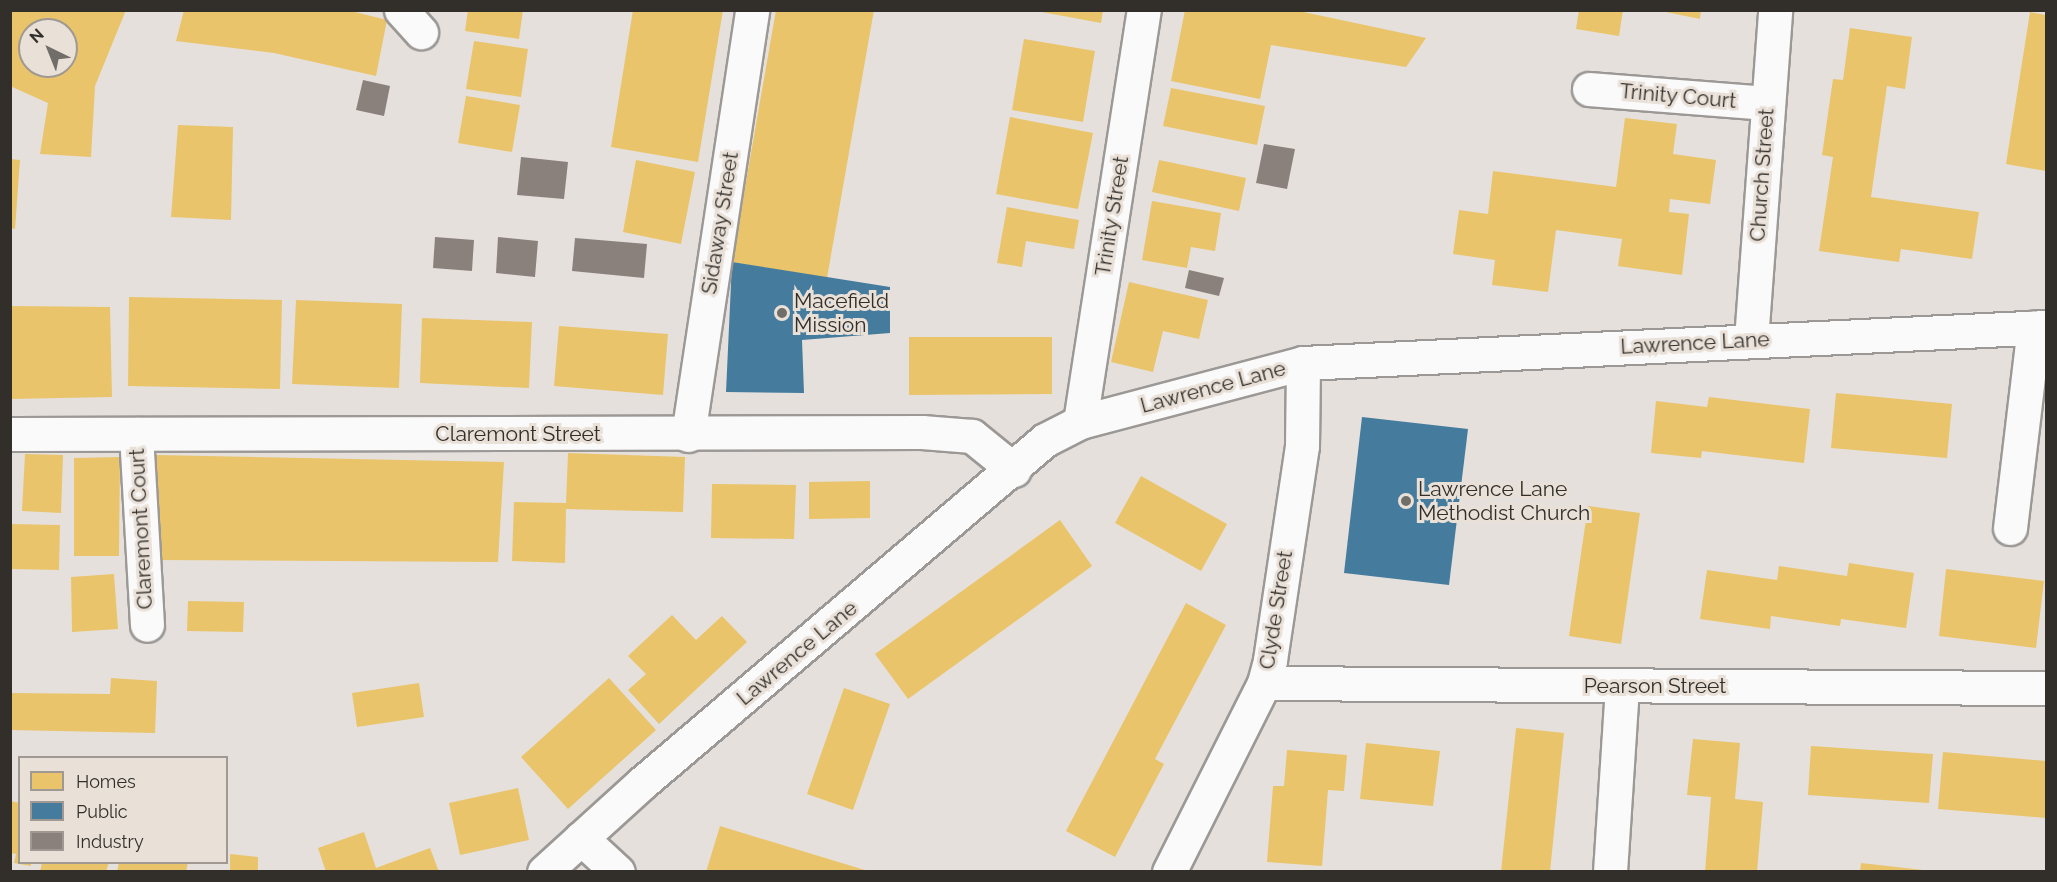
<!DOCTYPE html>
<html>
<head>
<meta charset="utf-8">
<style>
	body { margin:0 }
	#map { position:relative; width:2057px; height:882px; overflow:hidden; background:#e5e0dc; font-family:Raleway,sans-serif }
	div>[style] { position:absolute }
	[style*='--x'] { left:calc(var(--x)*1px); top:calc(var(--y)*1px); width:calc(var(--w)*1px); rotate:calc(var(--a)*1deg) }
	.homes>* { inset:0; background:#e9c46a }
	.public>* { inset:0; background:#457b9d }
	.industry>* { inset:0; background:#8a817c }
	.roads { filter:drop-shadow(2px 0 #9b9895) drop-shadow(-2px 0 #9b9895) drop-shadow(0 2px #9b9895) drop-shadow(0 -2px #9b9895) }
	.minor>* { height:33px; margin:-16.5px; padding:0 16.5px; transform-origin:16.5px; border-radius:16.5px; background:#fbfafa }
	.dots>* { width:16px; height:16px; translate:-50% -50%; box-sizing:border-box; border:3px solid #e9e0d8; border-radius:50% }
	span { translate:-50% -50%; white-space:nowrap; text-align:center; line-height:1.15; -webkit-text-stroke:6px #e9e0d8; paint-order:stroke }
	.street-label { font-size:21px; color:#322f2b }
	.poi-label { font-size:21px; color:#322f2b }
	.left { translate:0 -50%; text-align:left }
	.frame { position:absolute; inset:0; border:12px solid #322f2b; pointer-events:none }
	.legend { position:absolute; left:18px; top:756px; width:210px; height:108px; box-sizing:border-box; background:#e9e0d8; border:2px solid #a09993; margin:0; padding:8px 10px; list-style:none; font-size:18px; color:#322f2b }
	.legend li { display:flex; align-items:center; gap:12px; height:30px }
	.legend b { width:30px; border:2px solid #a09993 }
	.north { position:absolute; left:18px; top:18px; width:60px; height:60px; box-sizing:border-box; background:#e9e0d8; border:2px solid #a09993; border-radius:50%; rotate:317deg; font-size:16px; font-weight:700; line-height:24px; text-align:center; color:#322f2b }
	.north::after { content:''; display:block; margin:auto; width:21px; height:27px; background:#716d69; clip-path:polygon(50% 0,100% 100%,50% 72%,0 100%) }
</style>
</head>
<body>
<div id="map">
	<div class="homes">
		<i style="clip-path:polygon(evenodd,10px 10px,126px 10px,95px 86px,91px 157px,40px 154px,48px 103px,10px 86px,10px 10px,30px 30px,66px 30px,66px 66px,30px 66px,30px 30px)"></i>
		<i style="clip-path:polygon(184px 10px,347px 10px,387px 20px,376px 76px,274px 53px,176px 41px)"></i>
		<i style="clip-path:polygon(468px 10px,523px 10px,519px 39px,465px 31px)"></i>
		<i style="clip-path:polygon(633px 10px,723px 10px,698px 162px,611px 147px)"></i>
		<i style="clip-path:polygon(776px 10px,874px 10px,827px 278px,732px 262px)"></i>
		<i style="clip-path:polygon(1031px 10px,1103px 10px,1101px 23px)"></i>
		<i style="clip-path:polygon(1185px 10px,1294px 10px,1426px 38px,1406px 67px,1271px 45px,1260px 99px,1171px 81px)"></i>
		<i style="clip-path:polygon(1579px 10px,1623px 10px,1619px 36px,1576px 29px)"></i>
		<i style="clip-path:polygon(1656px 10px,1701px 10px,1700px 19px)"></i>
		<i style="clip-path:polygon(2030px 12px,2046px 15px,2046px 171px,2006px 164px)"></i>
		<i style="clip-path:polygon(1850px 28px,1912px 37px,1905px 89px,1887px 86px,1871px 197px,1979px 212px,1972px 259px,1901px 249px,1899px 262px,1819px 251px,1833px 157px,1822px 155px,1833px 79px,1843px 80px)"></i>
		<i style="clip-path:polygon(1024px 39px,1095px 51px,1083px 122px,1012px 110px)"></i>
		<i style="clip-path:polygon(474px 41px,528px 49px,521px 97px,466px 89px)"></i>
		<i style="clip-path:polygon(1171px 88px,1265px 106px,1257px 145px,1163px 126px)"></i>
		<i style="clip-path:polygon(466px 96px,520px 105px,512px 152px,458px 143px)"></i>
		<i style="clip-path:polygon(1010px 117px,1093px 133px,1078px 209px,996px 194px)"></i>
		<i style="clip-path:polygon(1625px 118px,1677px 124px,1673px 154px,1716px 160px,1710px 204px,1670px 199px,1669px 212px,1689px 214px,1682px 275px,1618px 266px,1622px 239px,1556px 230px,1548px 292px,1492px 285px,1495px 260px,1453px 254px,1459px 210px,1488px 214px,1493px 171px,1616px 187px)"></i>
		<i style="clip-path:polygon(178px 125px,233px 127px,231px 220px,171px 217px)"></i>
		<i style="clip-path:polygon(10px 159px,20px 160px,15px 229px,10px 228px)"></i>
		<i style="clip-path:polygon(636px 160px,695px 172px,681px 244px,623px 232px)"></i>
		<i style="clip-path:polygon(1159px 160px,1246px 178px,1239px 211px,1152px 192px)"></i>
		<i style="clip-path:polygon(1152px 201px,1221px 213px,1215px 251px,1191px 247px,1187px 268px,1142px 260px)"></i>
		<i style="clip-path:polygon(1007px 207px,1079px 220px,1074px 249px,1026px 241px,1022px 267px,997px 263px)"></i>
		<i style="clip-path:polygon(1129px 282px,1208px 300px,1199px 339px,1163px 331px,1153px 372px,1111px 362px)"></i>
		<i style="clip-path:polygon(129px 297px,282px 300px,280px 389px,128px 386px)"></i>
		<i style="clip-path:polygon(296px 300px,402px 304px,399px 388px,292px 384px)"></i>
		<i style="clip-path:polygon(10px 306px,110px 307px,112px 397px,10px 399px)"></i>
		<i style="clip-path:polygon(422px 318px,532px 322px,529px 388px,420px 383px)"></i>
		<i style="clip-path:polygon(559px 326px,668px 334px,663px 395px,554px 386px)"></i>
		<i style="clip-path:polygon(909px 337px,1052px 337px,1052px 394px,909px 395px)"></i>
		<i style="clip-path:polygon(1836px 393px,1952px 404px,1947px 458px,1831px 448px)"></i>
		<i style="clip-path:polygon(1709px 397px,1810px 409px,1804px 463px,1702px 451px,1701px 458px,1651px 453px,1656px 401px,1707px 407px)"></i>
		<i style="clip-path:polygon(568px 453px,685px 457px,683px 512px,566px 509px,565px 563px,512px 561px,514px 502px,566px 503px)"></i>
		<i style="clip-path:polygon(25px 454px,63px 455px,61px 513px,22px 511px)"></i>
		<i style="clip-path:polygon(156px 455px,504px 462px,498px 562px,155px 560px)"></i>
		<i style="clip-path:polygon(120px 457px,119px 556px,74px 556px,74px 458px)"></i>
		<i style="clip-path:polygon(1141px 476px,1227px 524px,1201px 571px,1115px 523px)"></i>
		<i style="clip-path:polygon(870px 481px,870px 518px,809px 519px,809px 482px)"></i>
		<i style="clip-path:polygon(712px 484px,796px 485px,794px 539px,711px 538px)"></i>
		<i style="clip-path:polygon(1588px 506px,1640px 513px,1621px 644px,1569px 636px)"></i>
		<i style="clip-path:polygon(1060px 520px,1092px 566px,908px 699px,875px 654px)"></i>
		<i style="clip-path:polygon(10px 524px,60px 525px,59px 570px,10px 569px)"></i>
		<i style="clip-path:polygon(1849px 563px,1914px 573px,1906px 628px,1841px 619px,1840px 626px,1771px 616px,1770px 629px,1700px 619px,1707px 570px,1777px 580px,1779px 566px,1847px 576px)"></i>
		<i style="clip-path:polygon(1946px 569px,2044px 581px,2036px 648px,1939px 636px)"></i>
		<i style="clip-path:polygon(114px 574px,118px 629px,72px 632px,71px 577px)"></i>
		<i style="clip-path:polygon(188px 601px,244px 602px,243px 632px,187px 631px)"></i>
		<i style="clip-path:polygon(1186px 603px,1226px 625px,1155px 759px,1164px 764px,1115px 857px,1066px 831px)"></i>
		<i style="clip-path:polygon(672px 615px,696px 640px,722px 616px,747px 642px,659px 724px,628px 690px,646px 674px,628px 656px)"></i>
		<i style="clip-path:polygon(111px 678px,157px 681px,155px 733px,10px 730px,10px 693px,110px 694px)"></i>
		<i style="clip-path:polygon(609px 678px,656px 730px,568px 809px,521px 757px)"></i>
		<i style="clip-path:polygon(419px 683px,424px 717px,357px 727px,352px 693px)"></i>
		<i style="clip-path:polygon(844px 688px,890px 704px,853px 810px,807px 794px)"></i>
		<i style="clip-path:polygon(1516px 728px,1564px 733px,1550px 872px,1501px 872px)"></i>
		<i style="clip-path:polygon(1693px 739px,1740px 743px,1735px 799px,1763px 802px,1757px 872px,1705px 872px,1711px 797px,1687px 795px)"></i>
		<i style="clip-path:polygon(1366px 743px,1440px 751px,1433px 806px,1360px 799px)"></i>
		<i style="clip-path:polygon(1811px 746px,1933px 754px,1929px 803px,1808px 795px)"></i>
		<i style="clip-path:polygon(1287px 750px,1347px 755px,1344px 791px,1328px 790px,1322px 866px,1267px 862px,1273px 786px,1284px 786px)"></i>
		<i style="clip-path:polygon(1943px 752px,2046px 761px,2046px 818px,1938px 809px)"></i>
		<i style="clip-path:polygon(518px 788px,529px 840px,460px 855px,449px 803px)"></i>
		<i style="clip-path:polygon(10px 801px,20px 803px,20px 862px,31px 862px,31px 866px,14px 863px,16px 854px,10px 853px)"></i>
		<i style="clip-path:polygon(720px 826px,868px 871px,868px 872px,706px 872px)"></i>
		<i style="clip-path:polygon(364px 832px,376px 868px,430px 848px,439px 872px,326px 872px,318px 848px)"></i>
		<i style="clip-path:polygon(230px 854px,258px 857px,258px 872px,230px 872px)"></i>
		<i style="clip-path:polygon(42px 862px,109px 862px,106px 872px,40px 872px)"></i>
		<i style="clip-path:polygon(119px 862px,188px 862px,186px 872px,117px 872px)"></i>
		<i style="clip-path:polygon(1861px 863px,1923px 870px,1923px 872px,1860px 872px)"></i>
	</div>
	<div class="public">
		<i style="clip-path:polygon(732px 262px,890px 287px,890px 333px,802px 340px,804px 393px,726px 392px)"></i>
		<i style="clip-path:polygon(1362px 417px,1468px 429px,1449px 585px,1344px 573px)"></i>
	</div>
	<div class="industry">
		<i style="clip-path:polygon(363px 80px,390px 86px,384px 116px,356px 110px)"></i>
		<i style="clip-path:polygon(1264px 144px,1295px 149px,1287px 189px,1256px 183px)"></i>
		<i style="clip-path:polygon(521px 157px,568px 162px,564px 199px,517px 195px)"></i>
		<i style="clip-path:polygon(435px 237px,474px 240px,472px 271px,433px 268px)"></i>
		<i style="clip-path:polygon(498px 237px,538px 241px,535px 277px,496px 273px)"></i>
		<i style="clip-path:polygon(575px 238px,647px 244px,644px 278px,572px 271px)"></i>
		<i style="clip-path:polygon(1189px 270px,1224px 278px,1219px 296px,1185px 288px)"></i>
	</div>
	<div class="roads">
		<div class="minor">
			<i style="--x:401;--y:10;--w:30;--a:48"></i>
			<i style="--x:1589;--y:89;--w:178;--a:4.5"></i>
			<i style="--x:1751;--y:340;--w:331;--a:-85.8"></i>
			<i style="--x:1080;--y:422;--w:417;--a:-81.2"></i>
			<i style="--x:10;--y:434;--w:912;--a:-0.13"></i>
			<i style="--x:922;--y:432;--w:50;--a:4.6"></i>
			<i style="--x:972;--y:436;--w:54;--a:39"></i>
			<i style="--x:136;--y:434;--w:191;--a:86.7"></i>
			<i style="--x:688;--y:435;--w:430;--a:-81.4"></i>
			<i style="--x:2010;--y:528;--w:202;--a:-83.2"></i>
			<i style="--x:1264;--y:683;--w:782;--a:0.37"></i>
			<i style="--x:581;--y:838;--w:50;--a:42.6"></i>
			<i style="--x:544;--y:872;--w:132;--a:-42.2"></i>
			<i style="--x:642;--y:783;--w:529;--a:-40.4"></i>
			<i style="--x:1045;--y:440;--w:39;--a:-27"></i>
			<i style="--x:1080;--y:422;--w:231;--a:-14.8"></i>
			<i style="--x:1303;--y:363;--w:744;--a:-2.77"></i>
			<i style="--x:1169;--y:872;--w:212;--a:-63.3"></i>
			<i style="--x:1264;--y:683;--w:24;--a:-75"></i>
			<i style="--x:1270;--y:660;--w:216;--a:-81.5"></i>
			<i style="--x:1302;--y:446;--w:83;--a:-89.3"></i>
			<i style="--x:1610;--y:872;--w:186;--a:-86.3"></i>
		</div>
	</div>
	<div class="dots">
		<i style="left:782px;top:313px;background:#716d69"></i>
		<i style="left:1406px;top:501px;background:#716d69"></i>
	</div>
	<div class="street-label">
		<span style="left:1678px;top:96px;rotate:5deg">Trinity Court</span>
		<span style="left:1762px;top:175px;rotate:-86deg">Church Street</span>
		<span style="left:1112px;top:216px;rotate:-81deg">Trinity Street</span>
		<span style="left:720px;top:223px;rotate:-81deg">Sidaway Street</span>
		<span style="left:1695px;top:343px;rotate:-3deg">Lawrence Lane</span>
		<span style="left:1213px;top:387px;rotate:-15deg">Lawrence Lane</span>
		<span style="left:518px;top:434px">Claremont Street</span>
		<span style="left:141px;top:529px;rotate:-93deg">Claremont Court</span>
		<span style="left:1276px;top:610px;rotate:-81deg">Clyde Street</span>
		<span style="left:797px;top:653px;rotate:-40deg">Lawrence Lane</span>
		<span style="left:1655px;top:686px">Pearson Street</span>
	</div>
	<div class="poi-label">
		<span class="left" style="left:794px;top:313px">Macefield<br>Mission</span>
		<span class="left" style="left:1418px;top:501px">Lawrence Lane<br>Methodist Church</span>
	</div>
	<div class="frame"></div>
	<ul class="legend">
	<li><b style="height:16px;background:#e9c46a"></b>Homes</li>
	<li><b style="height:16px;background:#457b9d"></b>Public</li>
	<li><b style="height:16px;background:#8a817c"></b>Industry</li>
	</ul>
	<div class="north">N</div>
</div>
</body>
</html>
